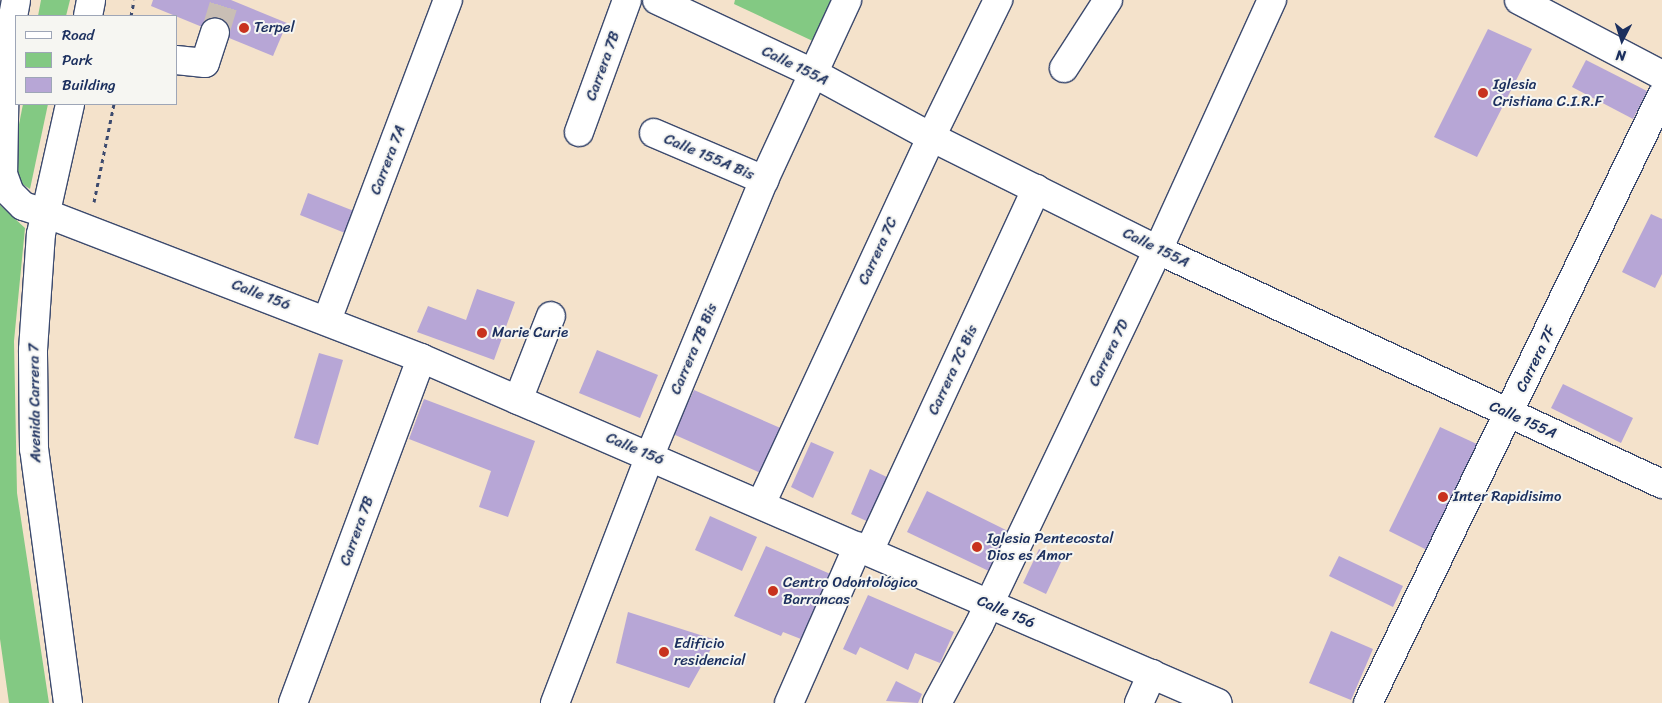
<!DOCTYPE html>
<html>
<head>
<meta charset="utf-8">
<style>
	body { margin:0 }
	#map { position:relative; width:1662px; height:703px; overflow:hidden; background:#f4e2cb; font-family:Sriracha,sans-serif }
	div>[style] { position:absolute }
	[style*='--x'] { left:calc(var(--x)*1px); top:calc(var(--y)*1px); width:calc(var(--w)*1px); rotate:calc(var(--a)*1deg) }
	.green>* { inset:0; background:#83c983 }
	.building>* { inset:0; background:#b7a6d6 }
	.minor-tunnel>* { height:28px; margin-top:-14px; transform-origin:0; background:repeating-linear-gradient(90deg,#c9beb5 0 28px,transparent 0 42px) }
	.path>* { height:3px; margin-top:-1.5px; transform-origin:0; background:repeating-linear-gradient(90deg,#3c4a6e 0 4px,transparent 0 8px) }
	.roads { filter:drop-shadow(1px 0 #3c4a6e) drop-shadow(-1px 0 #3c4a6e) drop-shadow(0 1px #3c4a6e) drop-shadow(0 -1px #3c4a6e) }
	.minor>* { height:28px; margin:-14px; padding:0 14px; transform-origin:14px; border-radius:14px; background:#fff }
	.major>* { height:28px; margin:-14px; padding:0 14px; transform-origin:14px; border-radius:14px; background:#fff }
	.dots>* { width:14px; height:14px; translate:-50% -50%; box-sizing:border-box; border:2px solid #f6f6f2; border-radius:50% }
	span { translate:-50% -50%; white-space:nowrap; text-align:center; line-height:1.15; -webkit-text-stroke:4px #f6f6f2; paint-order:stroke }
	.poi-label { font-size:15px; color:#1b2f5e }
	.left { translate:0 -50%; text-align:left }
	.street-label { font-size:15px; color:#1b2f5e }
	.legend { position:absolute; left:15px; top:15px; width:162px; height:90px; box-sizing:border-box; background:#f6f6f2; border:1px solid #9ea6b7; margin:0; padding:6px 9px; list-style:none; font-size:15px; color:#1b2f5e }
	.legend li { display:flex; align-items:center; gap:10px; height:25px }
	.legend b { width:25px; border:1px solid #9ea6b7 }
	.north { position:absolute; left:1597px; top:15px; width:50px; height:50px; -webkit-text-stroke:4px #f6f6f2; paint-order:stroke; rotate:185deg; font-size:14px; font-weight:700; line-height:20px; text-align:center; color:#1b2f5e }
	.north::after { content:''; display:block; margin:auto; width:18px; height:22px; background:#1b2f5e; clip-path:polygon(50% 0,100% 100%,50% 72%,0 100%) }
</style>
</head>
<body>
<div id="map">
	<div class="green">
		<i style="clip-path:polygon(41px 0,70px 0,66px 16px,38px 16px)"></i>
		<i style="clip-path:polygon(735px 0,836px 0,817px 43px,734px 4px)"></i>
		<i style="clip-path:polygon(23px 104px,48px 104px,30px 189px,16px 180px,12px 160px)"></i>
		<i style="clip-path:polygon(0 205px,25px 228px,14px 341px,17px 493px,49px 703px,9px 703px,0 639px)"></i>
	</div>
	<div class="building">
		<i style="clip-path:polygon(153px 0,231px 0,287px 23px,273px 56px,151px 6px)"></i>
		<i style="clip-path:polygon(1488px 29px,1532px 49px,1477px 157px,1434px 137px)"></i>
		<i style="clip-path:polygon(1586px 60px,1647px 91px,1633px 119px,1572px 87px)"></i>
		<i style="clip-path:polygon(308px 193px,354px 211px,345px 233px,300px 215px)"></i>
		<i style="clip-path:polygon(1651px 214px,1662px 219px,1662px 274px,1655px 288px,1622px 272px)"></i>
		<i style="clip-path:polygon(477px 289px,515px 302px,494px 360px,417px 332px,428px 306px,466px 320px)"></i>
		<i style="clip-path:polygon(597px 350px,658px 375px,640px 418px,579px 393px)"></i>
		<i style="clip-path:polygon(319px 353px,343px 360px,318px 445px,294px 438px)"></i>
		<i style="clip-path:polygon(1563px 384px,1633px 418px,1621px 443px,1551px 408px)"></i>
		<i style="clip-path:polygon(694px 390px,785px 430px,765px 475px,673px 434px)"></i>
		<i style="clip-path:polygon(424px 399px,535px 441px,508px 517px,479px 507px,491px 471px,409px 439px)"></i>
		<i style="clip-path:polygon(1440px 427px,1479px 445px,1427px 550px,1389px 531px)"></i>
		<i style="clip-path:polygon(811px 442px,834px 452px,813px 498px,791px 487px)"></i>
		<i style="clip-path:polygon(870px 469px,891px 479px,871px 523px,851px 514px)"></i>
		<i style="clip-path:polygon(927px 491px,1012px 533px,993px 573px,907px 532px)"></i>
		<i style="clip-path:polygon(710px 516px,757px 537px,742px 571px,695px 550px)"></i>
		<i style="clip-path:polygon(766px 546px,835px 576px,806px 641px,783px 632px,781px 636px,734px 616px)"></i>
		<i style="clip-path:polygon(1039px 549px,1062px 560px,1046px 594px,1023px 583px)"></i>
		<i style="clip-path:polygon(1339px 556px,1403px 586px,1393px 607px,1329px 576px)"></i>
		<i style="clip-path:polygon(868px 595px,954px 632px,940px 663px,915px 653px,908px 670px,860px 647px,856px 655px,843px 649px)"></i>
		<i style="clip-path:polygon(628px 612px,716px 640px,689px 688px,616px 663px)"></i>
		<i style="clip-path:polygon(1331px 631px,1373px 649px,1351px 700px,1309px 683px)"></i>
		<i style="clip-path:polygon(896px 681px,922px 694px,918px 703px,886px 701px)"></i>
	</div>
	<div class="minor-tunnel">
		<i style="--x:215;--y:33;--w:34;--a:-73"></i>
	</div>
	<div class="path">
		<i style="--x:131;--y:16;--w:16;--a:-79"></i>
		<i style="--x:94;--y:202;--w:100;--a:-78.5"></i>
	</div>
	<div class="roads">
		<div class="minor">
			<i style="--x:657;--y:0;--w:172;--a:25.1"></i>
			<i style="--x:813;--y:73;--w:134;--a:28.5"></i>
			<i style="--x:931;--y:137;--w:254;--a:26.5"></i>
			<i style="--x:1158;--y:250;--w:556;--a:24.9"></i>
			<i style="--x:1519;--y:0;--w:161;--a:27.7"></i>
			<i style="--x:176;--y:60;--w:29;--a:6"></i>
			<i style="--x:205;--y:63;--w:32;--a:-72"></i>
			<i style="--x:1064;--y:68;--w:81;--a:-57.1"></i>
			<i style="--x:579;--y:132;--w:140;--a:-70"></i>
			<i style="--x:654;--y:133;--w:120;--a:23.1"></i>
			<i style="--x:45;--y:213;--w:403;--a:21.1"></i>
			<i style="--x:421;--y:358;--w:868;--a:23.41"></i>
			<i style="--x:327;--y:320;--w:342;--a:-69.3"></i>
			<i style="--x:518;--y:400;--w:90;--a:-68.6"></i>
			<i style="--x:761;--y:504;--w:404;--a:-65.1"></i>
			<i style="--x:931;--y:137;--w:153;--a:-63.9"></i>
			<i style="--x:869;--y:551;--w:399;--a:-65.2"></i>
			<i style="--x:293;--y:703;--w:368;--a:-69.6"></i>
			<i style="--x:555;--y:703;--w:266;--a:-69"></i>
			<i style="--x:650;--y:455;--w:298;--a:-67.5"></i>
			<i style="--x:764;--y:180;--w:198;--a:-65.2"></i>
			<i style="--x:789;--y:703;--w:171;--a:-66.3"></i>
			<i style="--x:937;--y:703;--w:89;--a:-61.7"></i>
			<i style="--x:979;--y:625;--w:416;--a:-64.5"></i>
			<i style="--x:1158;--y:250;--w:275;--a:-65.5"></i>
			<i style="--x:1139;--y:703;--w:32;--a:-66"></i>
			<i style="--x:1368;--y:703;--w:675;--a:-64.19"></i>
		</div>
		<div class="major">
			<i style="--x:88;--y:16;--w:16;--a:-79"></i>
			<i style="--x:5;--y:63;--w:111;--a:91"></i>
			<i style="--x:3;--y:174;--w:20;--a:70"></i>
			<i style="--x:10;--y:193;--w:18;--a:45"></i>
			<i style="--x:23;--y:206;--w:23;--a:18"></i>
			<i style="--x:1;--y:82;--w:83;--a:-79.6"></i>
			<i style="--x:68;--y:703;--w:256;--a:-97.6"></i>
			<i style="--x:34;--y:449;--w:99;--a:-90.6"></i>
			<i style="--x:33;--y:350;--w:116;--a:-86.1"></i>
			<i style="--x:41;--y:234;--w:133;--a:-77.4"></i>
		</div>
	</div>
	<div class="dots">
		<i style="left:244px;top:28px;background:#c8321e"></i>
		<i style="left:1483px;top:93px;background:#c8321e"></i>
		<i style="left:482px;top:333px;background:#c8321e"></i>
		<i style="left:1443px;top:497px;background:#c8321e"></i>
		<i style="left:977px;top:547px;background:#c8321e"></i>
		<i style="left:773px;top:591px;background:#c8321e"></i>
		<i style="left:664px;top:652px;background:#c8321e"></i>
	</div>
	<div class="poi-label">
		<span class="left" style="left:254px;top:28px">Terpel</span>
		<span class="left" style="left:1493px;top:93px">Iglesia<br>Cristiana C.I.R.F</span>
		<span class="left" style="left:492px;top:333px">Marie Curie</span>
		<span class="left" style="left:1453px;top:497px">Inter Rapidisimo</span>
		<span class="left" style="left:987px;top:547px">Iglesia Pentecostal<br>Dios es Amor</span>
		<span class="left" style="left:783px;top:591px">Centro Odontológico<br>Barrancas</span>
		<span class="left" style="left:674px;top:652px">Edificio<br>residencial</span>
	</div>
	<div class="street-label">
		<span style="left:603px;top:66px;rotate:-70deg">Carrera 7B</span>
		<span style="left:795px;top:66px;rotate:26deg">Calle 155A</span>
		<span style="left:709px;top:157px;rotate:23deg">Calle 155A Bis</span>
		<span style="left:388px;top:160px;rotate:-69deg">Carrera 7A</span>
		<span style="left:1156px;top:248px;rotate:26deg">Calle 155A</span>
		<span style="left:878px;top:251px;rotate:-65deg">Carrera 7C</span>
		<span style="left:261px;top:295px;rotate:21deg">Calle 156</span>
		<span style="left:694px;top:349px;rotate:-67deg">Carrera 7B Bis</span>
		<span style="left:1109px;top:353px;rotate:-64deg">Carrera 7D</span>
		<span style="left:1536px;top:359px;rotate:-64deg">Carrera 7F</span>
		<span style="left:953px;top:370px;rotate:-65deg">Carrera 7C Bis</span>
		<span style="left:35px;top:403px;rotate:-91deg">Avenida Carrera 7</span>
		<span style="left:1523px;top:420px;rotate:24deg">Calle 155A</span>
		<span style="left:635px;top:449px;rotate:23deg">Calle 156</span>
		<span style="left:357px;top:531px;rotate:-70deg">Carrera 7B</span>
		<span style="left:1006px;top:612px;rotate:23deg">Calle 156</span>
	</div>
	<ul class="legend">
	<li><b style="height:6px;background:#fff"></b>Road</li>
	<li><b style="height:14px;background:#83c983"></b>Park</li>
	<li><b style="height:14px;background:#b7a6d6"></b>Building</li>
	</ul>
	<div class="north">N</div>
</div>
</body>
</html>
